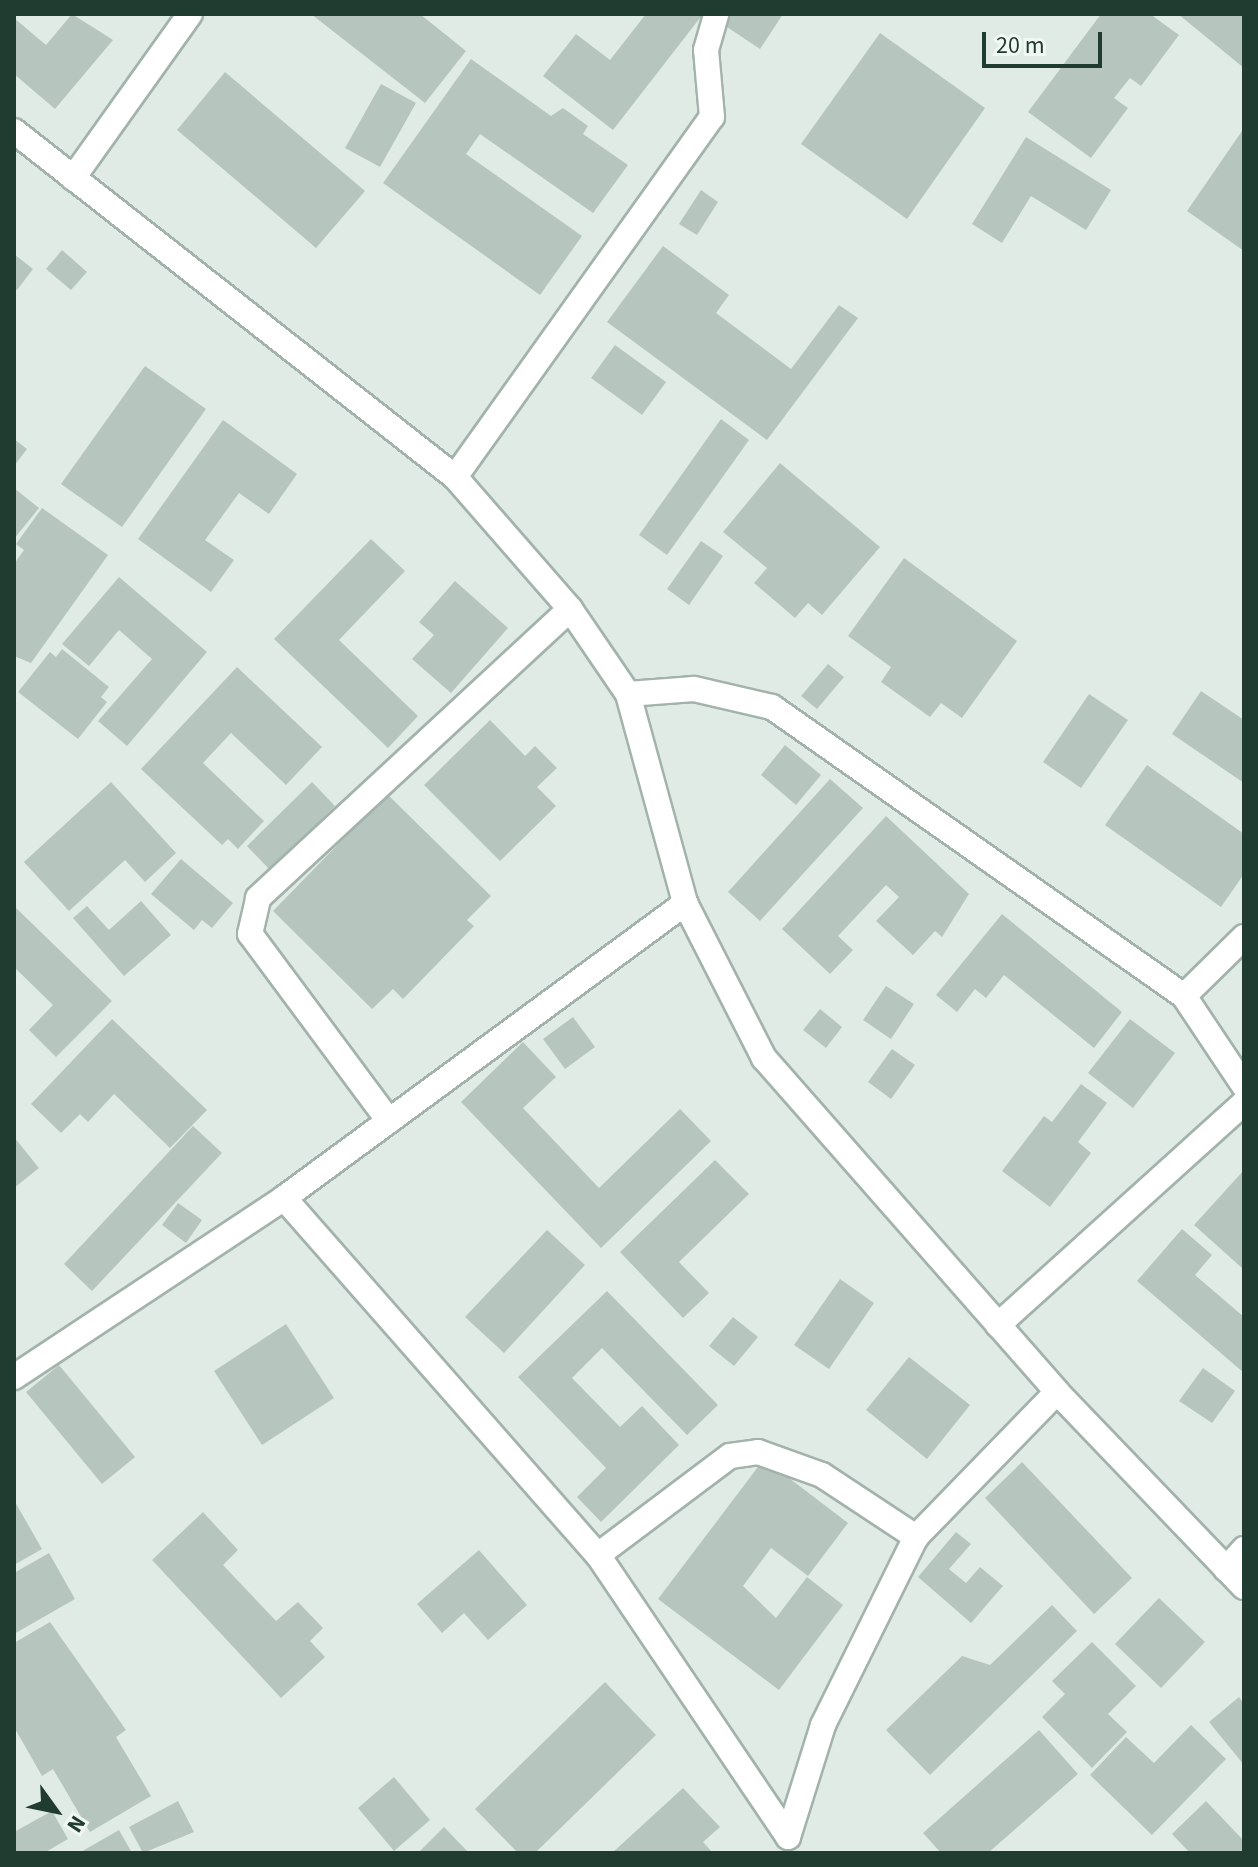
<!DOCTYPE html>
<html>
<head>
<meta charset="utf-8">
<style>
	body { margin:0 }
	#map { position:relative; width:1258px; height:1867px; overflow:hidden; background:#e0ebe5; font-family:"Source Sans 3",sans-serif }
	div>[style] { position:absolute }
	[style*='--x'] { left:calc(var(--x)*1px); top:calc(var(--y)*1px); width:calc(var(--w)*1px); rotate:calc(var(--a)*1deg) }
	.building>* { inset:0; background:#b6c6be }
	.roads { filter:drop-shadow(2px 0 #a3b3ab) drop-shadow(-2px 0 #a3b3ab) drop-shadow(0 2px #a3b3ab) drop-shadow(0 -2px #a3b3ab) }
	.minor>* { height:24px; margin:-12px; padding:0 12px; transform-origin:12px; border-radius:12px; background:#fff }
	span { translate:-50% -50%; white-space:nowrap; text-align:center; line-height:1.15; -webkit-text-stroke:6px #f1f8f3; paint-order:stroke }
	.frame { position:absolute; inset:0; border:16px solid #203c31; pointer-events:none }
	.north { position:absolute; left:16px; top:1771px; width:80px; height:80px; -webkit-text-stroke:6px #f1f8f3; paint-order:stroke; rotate:123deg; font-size:22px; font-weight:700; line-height:32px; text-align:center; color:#203c31 }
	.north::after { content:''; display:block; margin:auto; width:28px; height:36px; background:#203c31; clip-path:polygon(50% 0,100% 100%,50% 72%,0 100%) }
	.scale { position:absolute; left:982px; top:32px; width:120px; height:36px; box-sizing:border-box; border:4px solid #203c31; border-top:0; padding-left:10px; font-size:24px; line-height:28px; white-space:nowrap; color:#203c31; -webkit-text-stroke:6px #f1f8f3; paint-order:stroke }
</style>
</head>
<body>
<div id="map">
	<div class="building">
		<i style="clip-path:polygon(72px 14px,113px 40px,55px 109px,14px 74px,14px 18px,46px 45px)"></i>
		<i style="clip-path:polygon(311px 14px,420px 14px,466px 51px,425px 103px)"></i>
		<i style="clip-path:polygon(646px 14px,703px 14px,613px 130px,543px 76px,576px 34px,610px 60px)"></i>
		<i style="clip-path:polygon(727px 14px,783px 14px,760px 49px,721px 23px)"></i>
		<i style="clip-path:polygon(1101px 14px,1150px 14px,1179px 35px,1141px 86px,1130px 78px,1114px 98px,1128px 108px,1091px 158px,1028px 112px)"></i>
		<i style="clip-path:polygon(1178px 14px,1244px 14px,1244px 68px)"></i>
		<i style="clip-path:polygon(880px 33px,985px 108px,907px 219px,801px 144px)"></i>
		<i style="clip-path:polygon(471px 59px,551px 116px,563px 108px,588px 126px,583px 134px,628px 165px,593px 213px,480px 134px,466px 154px,582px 236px,540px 295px,383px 183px)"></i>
		<i style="clip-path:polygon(225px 72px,365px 191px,316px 248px,177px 130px)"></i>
		<i style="clip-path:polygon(381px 84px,416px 103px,380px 167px,345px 148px)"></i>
		<i style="clip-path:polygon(1244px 128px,1244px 251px,1187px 211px)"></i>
		<i style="clip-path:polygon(1026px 137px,1111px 190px,1086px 230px,1031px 196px,1002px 243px,972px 224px)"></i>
		<i style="clip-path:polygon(701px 190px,718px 202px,697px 235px,679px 224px)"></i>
		<i style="clip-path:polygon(663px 246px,729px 295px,716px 313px,791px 369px,839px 305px,858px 318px,767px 440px,607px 322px)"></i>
		<i style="clip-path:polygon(62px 250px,87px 272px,71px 290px,46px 269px)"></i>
		<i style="clip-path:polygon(14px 254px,33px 269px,17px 290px,14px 288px)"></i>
		<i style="clip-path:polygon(615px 345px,666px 382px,642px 415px,591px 378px)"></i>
		<i style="clip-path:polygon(145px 366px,206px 409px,122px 527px,61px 484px)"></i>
		<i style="clip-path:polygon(721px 419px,749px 440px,667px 555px,639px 535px)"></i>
		<i style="clip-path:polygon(223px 420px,297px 474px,269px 514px,239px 493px,205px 540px,234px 560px,211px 592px,138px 539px)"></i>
		<i style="clip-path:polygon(14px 439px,27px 449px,14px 466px)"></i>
		<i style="clip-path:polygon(780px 463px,880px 547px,822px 615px,808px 603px,795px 618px,754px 583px,767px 568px,723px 532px)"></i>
		<i style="clip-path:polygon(14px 488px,39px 508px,14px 539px)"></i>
		<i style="clip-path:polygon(42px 508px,108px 555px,31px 663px,14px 656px,14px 564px,24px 550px,16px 544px)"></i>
		<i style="clip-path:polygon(371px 539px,405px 571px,339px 640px,418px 716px,388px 748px,274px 639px)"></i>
		<i style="clip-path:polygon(701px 541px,723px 556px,689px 605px,667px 589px)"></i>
		<i style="clip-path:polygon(904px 558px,1017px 641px,962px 718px,941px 703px,930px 717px,881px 682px,891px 667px,848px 636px)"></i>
		<i style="clip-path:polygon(119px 577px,207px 652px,127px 746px,98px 721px,152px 659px,119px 630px,89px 666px,62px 644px)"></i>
		<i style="clip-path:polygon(455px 581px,508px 628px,451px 693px,412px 659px,434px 635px,419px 622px)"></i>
		<i style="clip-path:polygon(62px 649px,109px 687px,101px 697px,107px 702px,78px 739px,18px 692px,50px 652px,56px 657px)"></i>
		<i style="clip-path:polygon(828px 664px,844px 677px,817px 709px,801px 696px)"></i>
		<i style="clip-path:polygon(237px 667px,322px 747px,286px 785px,231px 733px,203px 763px,264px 821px,238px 849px,228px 839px,222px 845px,141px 769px)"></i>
		<i style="clip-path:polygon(1201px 691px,1244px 720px,1244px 783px,1172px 734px)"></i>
		<i style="clip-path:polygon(1089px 694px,1128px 720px,1081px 788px,1043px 762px)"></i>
		<i style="clip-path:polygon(490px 720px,525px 756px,535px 746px,557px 768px,537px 787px,556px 806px,500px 861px,424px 785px)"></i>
		<i style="clip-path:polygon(785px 745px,821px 775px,796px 805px,761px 775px)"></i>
		<i style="clip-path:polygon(1147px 765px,1244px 834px,1244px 874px,1221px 907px,1105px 825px)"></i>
		<i style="clip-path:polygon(830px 779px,863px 808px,760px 921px,728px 892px)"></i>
		<i style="clip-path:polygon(111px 782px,176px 853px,145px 882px,125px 860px,69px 911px,24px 862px)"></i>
		<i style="clip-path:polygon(312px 782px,335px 806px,270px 870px,247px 846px)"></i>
		<i style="clip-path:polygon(387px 794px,491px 896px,467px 920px,474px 926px,403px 999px,393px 989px,372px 1009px,273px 911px)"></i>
		<i style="clip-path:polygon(886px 816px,969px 894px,942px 937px,935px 931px,913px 955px,876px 921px,899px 897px,886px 885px,838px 936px,853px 950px,830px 974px,782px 929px)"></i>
		<i style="clip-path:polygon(181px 859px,233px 903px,212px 928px,202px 920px,194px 930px,151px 894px)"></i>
		<i style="clip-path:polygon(141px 901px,171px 935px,124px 976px,73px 918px,87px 906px,109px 930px)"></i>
		<i style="clip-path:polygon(14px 906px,112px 1001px,56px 1057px,29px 1030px,53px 1005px,14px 967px)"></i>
		<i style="clip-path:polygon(1002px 914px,1122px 1012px,1094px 1048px,1004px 975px,986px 998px,975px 989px,957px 1012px,936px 995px)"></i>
		<i style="clip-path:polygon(886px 986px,914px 1004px,891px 1039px,863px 1020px)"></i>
		<i style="clip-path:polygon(820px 1009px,842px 1027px,826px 1048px,803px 1030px)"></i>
		<i style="clip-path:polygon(573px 1017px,595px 1047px,565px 1069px,543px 1039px)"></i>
		<i style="clip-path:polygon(112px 1019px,207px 1110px,170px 1148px,114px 1094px,88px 1122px,80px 1114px,61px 1133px,31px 1104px)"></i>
		<i style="clip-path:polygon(1130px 1019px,1175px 1053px,1133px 1108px,1088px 1073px)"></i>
		<i style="clip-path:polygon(523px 1042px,556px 1077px,523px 1108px,599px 1188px,680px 1109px,711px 1141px,601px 1248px,461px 1102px)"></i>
		<i style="clip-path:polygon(892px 1049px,915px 1065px,891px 1099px,868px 1082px)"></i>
		<i style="clip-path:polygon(1081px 1084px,1107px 1103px,1078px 1142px,1091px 1153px,1050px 1207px,1002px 1171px,1044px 1116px,1052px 1122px)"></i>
		<i style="clip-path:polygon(193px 1126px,222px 1153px,92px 1291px,64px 1264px)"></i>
		<i style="clip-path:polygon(14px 1137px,39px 1168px,14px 1188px)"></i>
		<i style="clip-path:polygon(715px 1160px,749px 1194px,679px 1262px,709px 1293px,683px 1318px,620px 1252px)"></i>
		<i style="clip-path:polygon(1244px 1170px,1244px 1266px,1242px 1268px,1194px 1225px)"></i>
		<i style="clip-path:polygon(178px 1203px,202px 1220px,186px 1243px,162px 1225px)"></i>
		<i style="clip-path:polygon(1182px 1229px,1212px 1255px,1195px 1275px,1244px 1317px,1244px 1373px,1137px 1281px)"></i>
		<i style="clip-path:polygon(547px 1230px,585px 1265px,504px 1353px,465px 1317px)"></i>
		<i style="clip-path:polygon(840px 1279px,874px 1303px,829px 1369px,794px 1345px)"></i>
		<i style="clip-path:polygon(607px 1291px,718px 1405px,687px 1435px,602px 1348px,572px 1378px,620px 1427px,642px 1406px,679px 1445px,601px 1522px,577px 1497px,606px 1468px,518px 1377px)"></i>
		<i style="clip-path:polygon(733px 1317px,758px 1337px,734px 1366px,709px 1346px)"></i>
		<i style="clip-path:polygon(286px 1324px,334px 1398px,262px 1445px,214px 1371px)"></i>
		<i style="clip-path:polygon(909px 1357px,970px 1405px,927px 1459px,866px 1410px)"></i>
		<i style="clip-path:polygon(59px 1365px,135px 1457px,102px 1484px,26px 1392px)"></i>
		<i style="clip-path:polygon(1203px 1368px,1235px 1391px,1212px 1423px,1179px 1401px)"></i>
		<i style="clip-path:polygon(764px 1459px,848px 1523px,808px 1576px,771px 1548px,743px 1586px,776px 1618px,807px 1577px,843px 1605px,779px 1690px,658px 1599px)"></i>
		<i style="clip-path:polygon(1022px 1462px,1132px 1578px,1094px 1614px,985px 1498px)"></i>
		<i style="clip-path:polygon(14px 1500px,42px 1549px,14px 1565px)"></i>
		<i style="clip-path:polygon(203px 1512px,238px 1550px,223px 1565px,276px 1621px,298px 1602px,323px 1628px,310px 1641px,325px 1657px,281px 1698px,152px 1560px)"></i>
		<i style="clip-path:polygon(956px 1532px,971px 1544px,949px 1569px,966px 1583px,980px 1567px,1003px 1586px,971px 1623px,918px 1577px)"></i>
		<i style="clip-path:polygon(479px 1550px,527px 1605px,488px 1640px,464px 1613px,442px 1633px,417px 1604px)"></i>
		<i style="clip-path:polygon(49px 1553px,75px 1599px,14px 1634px,14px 1573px)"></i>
		<i style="clip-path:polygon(1159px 1598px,1205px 1642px,1161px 1688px,1115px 1644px)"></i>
		<i style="clip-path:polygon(1052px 1605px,1077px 1631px,930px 1775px,886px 1730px,962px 1656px,990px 1665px)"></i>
		<i style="clip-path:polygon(50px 1622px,126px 1730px,116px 1737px,151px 1796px,90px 1832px,53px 1769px,42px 1776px,14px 1727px,14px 1643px)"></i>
		<i style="clip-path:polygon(1092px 1642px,1136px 1686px,1108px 1714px,1127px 1732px,1092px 1768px,1042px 1717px,1065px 1694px,1052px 1681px)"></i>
		<i style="clip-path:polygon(605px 1682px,656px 1735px,535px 1853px,518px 1853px,475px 1809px)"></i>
		<i style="clip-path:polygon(1239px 1697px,1244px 1704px,1244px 1765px,1209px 1722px)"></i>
		<i style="clip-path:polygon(1191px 1725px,1226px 1759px,1152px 1835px,1090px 1775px,1126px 1737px,1154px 1763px)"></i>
		<i style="clip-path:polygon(1039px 1730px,1078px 1774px,988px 1853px,941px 1853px,923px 1833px)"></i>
		<i style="clip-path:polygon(394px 1777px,430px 1820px,394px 1851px,358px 1808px)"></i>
		<i style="clip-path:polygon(683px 1788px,720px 1827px,703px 1842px,713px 1853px,612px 1853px)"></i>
		<i style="clip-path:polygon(178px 1801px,194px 1832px,143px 1853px,129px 1827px)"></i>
		<i style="clip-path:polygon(1206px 1801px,1244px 1841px,1244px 1853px,1190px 1853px,1172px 1834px)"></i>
		<i style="clip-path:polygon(52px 1811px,68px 1839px,44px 1853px,14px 1853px,14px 1832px)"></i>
		<i style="clip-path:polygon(444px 1827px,469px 1853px,418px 1853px)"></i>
		<i style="clip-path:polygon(119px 1830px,132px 1853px,79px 1853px)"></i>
	</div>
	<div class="roads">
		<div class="minor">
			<i style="--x:14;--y:131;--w:561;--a:38.12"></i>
			<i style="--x:455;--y:477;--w:175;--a:48.9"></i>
			<i style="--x:570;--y:609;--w:103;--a:55.7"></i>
			<i style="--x:628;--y:694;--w:217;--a:74.7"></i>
			<i style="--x:685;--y:903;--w:174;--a:63"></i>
			<i style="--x:764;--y:1058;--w:444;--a:48.7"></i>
			<i style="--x:1057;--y:1392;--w:270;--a:46.2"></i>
			<i style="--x:73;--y:178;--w:201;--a:-54.5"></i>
			<i style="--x:455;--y:477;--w:442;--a:-54.5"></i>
			<i style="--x:712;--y:117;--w:67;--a:-95.1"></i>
			<i style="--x:706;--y:50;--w:37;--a:-74"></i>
			<i style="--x:628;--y:694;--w:66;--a:-4.3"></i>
			<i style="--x:694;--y:689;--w:80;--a:13"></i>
			<i style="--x:772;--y:707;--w:503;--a:35.05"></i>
			<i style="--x:1184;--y:996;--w:108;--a:56.3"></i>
			<i style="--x:1184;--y:996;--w:84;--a:-44.5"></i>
			<i style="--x:389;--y:1121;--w:233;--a:-126.6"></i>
			<i style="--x:250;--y:934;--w:37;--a:-77"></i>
			<i style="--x:258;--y:898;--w:425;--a:-42.8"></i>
			<i style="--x:284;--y:1198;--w:475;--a:48.7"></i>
			<i style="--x:598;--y:1555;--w:340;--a:56"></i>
			<i style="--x:998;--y:1325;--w:331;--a:-42.1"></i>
			<i style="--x:14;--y:1377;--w:324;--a:-33.5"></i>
			<i style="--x:284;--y:1198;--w:498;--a:-36.3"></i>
			<i style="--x:598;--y:1555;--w:165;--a:-36.9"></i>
			<i style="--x:730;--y:1456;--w:28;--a:-8"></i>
			<i style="--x:758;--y:1452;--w:68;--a:19.8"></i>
			<i style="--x:822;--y:1475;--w:113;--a:33.4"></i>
			<i style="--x:916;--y:1537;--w:202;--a:-45.8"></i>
			<i style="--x:1226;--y:1569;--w:27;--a:-48"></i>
			<i style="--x:788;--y:1837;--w:117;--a:-72.6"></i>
			<i style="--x:823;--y:1725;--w:210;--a:-63.7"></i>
		</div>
	</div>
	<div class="frame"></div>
	<div class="north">N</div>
	<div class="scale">20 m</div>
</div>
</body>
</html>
